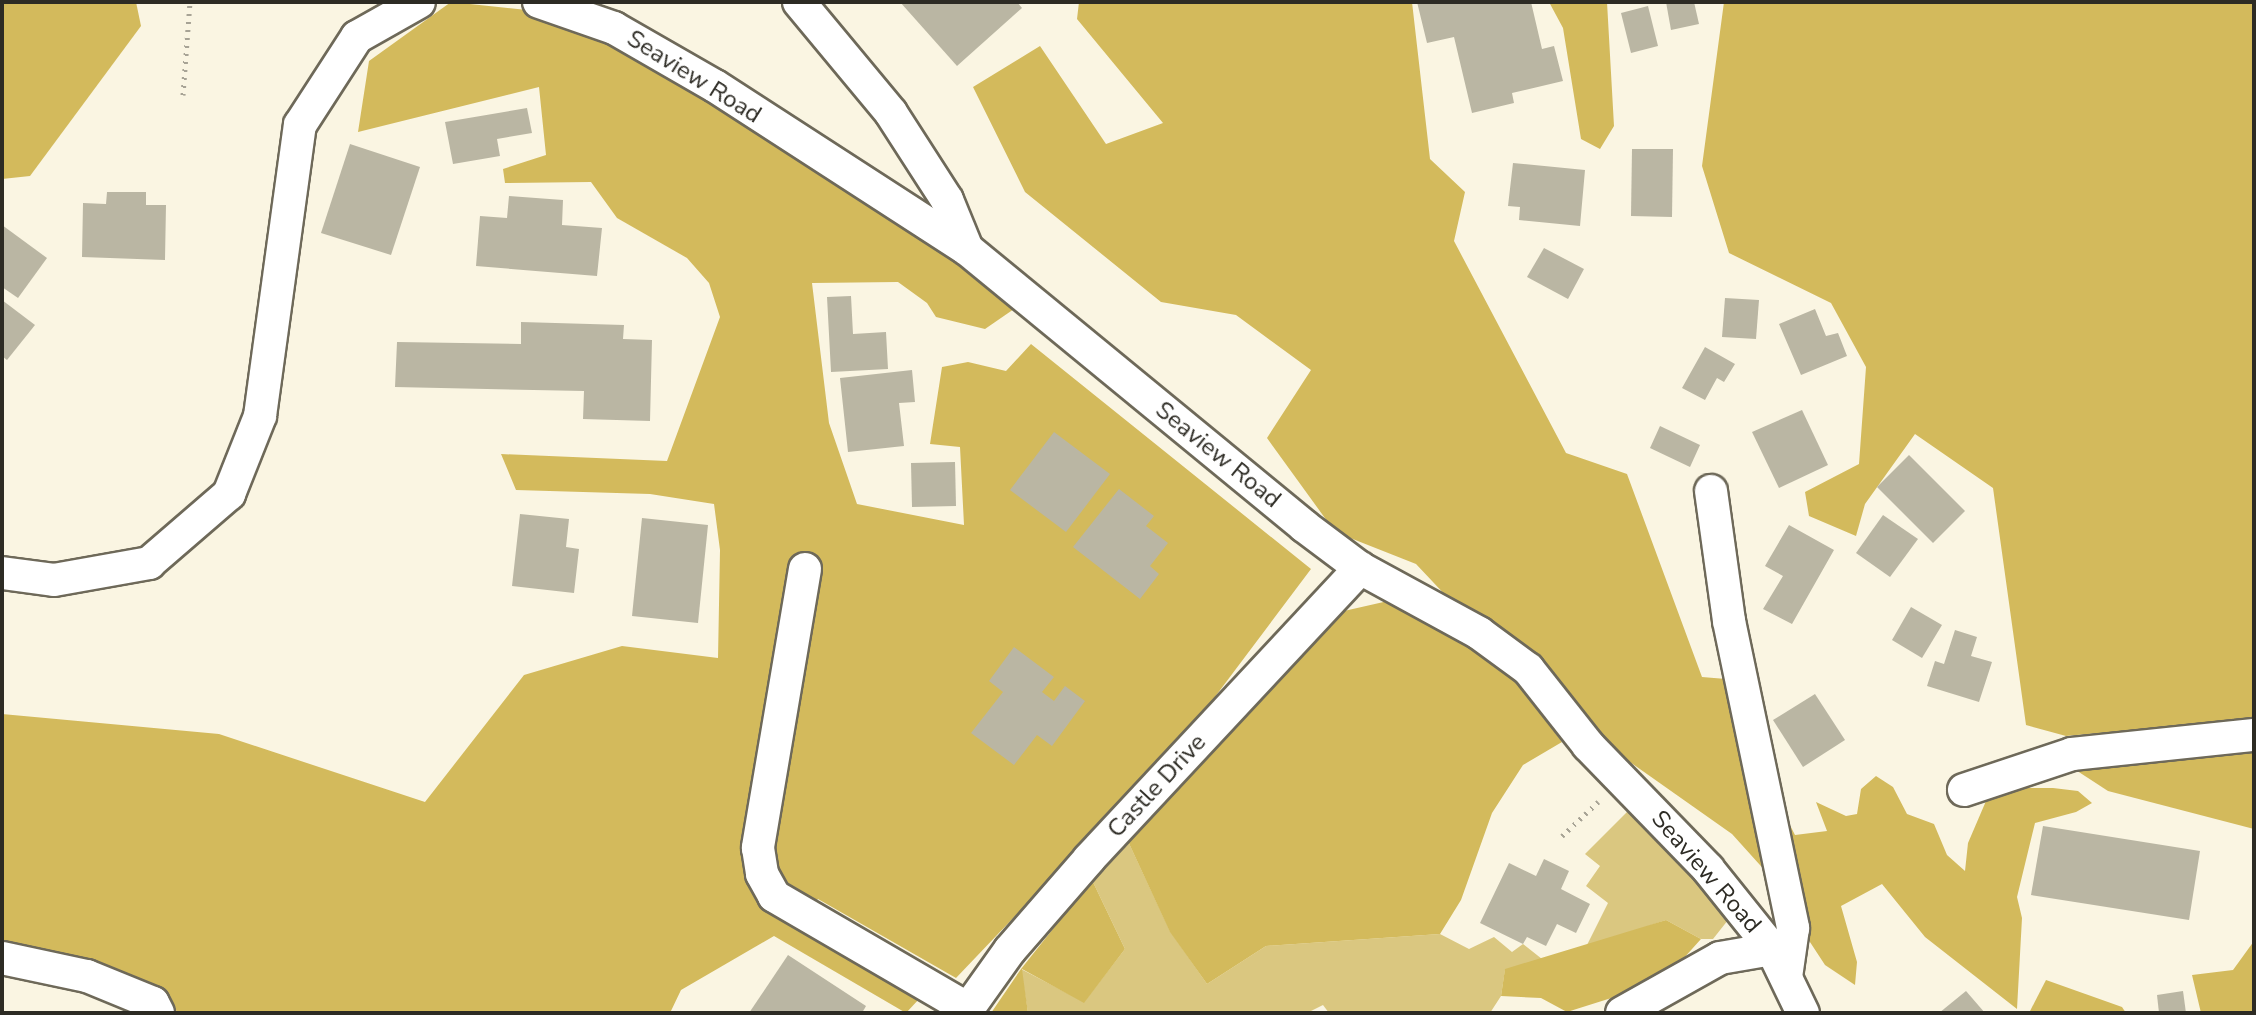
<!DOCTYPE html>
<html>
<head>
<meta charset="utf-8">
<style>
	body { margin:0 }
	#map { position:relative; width:2256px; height:1015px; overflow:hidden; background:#faf5e2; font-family:"Nunito Sans",sans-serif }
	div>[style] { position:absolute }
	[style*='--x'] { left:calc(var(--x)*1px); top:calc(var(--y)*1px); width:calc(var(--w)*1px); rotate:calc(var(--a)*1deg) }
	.green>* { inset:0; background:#dac780 }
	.forest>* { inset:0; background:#d3ba5c }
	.building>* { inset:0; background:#bab6a3 }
	.path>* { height:5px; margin-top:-2.5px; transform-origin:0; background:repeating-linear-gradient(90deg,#a7a395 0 2px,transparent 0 8px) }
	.roads { filter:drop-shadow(2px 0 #6e6959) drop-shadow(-2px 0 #6e6959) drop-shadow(0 2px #6e6959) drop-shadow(0 -2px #6e6959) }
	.street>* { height:32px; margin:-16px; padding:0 16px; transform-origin:16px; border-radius:16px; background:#fff }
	span { translate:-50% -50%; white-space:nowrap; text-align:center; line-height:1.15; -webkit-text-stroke:6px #fff; paint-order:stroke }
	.street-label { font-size:24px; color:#2d2b24 }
	.frame { position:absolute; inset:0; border:4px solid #2d2b24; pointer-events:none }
</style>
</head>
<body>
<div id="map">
	<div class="green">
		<i style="clip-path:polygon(1634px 805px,1732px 915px,1713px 939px,1701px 939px,1666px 920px,1586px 947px,1608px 903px,1586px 886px,1600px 866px,1585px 854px)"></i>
		<i style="clip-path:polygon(1126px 837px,1170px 931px,1207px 984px,1266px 946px,1440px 934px,1469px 949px,1494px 937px,1512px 952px,1523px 944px,1542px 959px,1505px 970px,1501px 996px,1490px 1013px,1329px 1013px,1323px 1005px,1307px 1013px,1028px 1013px,1021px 969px,1084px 1002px,1125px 949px,1092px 880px)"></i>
	</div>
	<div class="forest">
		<i style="clip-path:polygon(2px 2px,136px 2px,141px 26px,30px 176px,2px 179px)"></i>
		<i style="clip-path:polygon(451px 2px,565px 14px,946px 240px,1024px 302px,985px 329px,936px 317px,927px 303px,898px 282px,812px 283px,829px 423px,857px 504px,964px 525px,960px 447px,930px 444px,942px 367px,968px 362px,1006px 371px,1031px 344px,1311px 569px,1181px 742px,956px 978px,818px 899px,794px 924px,920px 998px,906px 1013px,774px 936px,681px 990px,670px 1013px,178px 1013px,161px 991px,2px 948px,2px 714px,219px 734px,425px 802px,524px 675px,622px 646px,718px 658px,720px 550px,714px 504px,650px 494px,516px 490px,501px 454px,667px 461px,720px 317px,709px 283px,687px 258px,617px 218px,591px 182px,505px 183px,503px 169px,546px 155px,539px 87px,358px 132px,369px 61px)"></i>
		<i style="clip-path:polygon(1079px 2px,1412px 2px,1430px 159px,1465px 192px,1454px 241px,1566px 453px,1627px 474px,1702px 677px,1738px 680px,1748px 743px,1795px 835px,1827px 831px,1816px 802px,1846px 816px,1857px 814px,1861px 789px,1876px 776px,1893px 787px,1907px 814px,1934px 824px,1947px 855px,1965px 871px,1968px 843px,1986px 801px,2021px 788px,2053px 788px,2078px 791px,2092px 803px,2076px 812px,2035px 823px,2017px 897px,2022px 918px,2017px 1009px,1925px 937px,1882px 884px,1841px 906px,1857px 962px,1855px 985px,1825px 965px,1808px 939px,1806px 916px,1732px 834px,1620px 755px,1538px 664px,1449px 599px,1416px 564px,1335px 532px,1267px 438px,1311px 370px,1236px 315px,1161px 302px,1025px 192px,973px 87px,1040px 46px,1106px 144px,1163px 123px,1077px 19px)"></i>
		<i style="clip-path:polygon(1549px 2px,1607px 2px,1614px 126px,1600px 149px,1581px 139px,1563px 28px)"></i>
		<i style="clip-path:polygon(1724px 2px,2254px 2px,2254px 719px,2066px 736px,2026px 725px,1993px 488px,1915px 434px,1865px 504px,1856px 536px,1809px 516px,1805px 492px,1859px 464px,1866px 367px,1831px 303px,1729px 253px,1702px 166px)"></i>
		<i style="clip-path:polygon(1388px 601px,1508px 668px,1562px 742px,1523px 765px,1492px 813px,1461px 900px,1440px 934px,1266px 946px,1207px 984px,1170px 932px,1126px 837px,1344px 611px)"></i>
		<i style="clip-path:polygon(2254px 742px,2254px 829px,2108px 791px,2065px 763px)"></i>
		<i style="clip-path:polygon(1092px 880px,1125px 949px,1084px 1003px,1022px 969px,1028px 1013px,991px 1013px,1021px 969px)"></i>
		<i style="clip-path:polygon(1666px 920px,1701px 939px,1674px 969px,1643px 988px,1567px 1012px,1541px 998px,1501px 996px,1505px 969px)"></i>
		<i style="clip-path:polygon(2254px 941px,2254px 1013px,2201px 1013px,2192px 975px,2233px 970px)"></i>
		<i style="clip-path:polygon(2046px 980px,2122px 1007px,2126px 1013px,2029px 1013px)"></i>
	</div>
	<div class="building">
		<i style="clip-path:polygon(900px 2px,1017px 2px,1022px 8px,957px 66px)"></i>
		<i style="clip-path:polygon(1417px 2px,1531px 2px,1542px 49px,1554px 46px,1563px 81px,1512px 93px,1514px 103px,1472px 113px,1454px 37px,1427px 43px)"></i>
		<i style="clip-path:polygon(1666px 2px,1694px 2px,1699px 24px,1671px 30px)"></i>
		<i style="clip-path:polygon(1648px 6px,1658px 46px,1631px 53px,1621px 13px)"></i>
		<i style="clip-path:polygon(527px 108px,532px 133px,497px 139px,500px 156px,453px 164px,445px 122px)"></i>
		<i style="clip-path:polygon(350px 144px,420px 167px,391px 255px,321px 233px)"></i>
		<i style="clip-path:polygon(1632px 149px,1673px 149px,1672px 217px,1631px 216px)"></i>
		<i style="clip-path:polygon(1513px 163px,1585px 170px,1580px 226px,1519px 220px,1520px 207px,1508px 206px)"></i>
		<i style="clip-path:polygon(107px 192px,146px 192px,146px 205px,166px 205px,165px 260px,82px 257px,83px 203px,106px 204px)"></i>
		<i style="clip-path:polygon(509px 196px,563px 200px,562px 225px,602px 228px,597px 276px,476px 266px,480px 216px,507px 218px)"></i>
		<i style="clip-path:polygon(2px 225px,47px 258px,18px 298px,2px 287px)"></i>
		<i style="clip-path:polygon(1544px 248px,1584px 269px,1568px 299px,1527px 277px)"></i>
		<i style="clip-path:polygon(851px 296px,853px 334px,886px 332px,888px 369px,831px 372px,827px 297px)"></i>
		<i style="clip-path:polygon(1725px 298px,1759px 300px,1756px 339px,1722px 337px)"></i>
		<i style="clip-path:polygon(2px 300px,35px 325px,7px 360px,2px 356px)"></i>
		<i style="clip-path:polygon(1815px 309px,1826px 336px,1838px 333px,1847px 356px,1801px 375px,1779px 324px)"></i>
		<i style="clip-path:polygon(521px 322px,624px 325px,623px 339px,652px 340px,650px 421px,583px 419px,584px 391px,395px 387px,397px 342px,521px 344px)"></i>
		<i style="clip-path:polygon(1705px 347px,1735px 364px,1724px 382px,1717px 378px,1705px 400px,1682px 388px)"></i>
		<i style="clip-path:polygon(912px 370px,915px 402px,899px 403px,904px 446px,848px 452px,840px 378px)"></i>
		<i style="clip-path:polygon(1802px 410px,1828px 465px,1779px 488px,1752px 432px)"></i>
		<i style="clip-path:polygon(1660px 426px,1700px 445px,1690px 467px,1650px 448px)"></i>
		<i style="clip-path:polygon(1054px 432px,1110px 474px,1066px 532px,1010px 490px)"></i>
		<i style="clip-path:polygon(1909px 455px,1965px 511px,1933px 543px,1877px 487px)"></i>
		<i style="clip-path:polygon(955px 462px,956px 506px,912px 507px,911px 463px)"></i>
		<i style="clip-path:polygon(1119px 489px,1154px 516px,1146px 526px,1168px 543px,1150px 566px,1159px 574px,1140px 599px,1073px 547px)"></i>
		<i style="clip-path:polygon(520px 514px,569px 519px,566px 547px,579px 549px,574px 593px,512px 586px)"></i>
		<i style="clip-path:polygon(1883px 515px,1918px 539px,1890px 577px,1856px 553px)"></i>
		<i style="clip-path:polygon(642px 518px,708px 525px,698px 623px,632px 616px)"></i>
		<i style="clip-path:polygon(1789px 525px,1834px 550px,1792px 624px,1763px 609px,1783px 576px,1765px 566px)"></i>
		<i style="clip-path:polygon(1911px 607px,1942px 625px,1922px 658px,1892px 640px)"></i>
		<i style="clip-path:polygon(1955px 630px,1977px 637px,1971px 656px,1992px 662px,1979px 702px,1927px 686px,1935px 661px,1944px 664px)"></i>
		<i style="clip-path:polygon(1014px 647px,1054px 677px,1042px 692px,1054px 701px,1065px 686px,1085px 701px,1052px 746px,1037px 735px,1014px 765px,971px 733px,1003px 692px,989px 681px)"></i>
		<i style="clip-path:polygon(1815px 694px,1845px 740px,1803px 767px,1773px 720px)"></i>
		<i style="clip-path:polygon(2043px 826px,2200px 851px,2189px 920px,2031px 895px)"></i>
		<i style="clip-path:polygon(1544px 859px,1569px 871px,1561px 889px,1590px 904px,1576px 933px,1557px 924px,1546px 946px,1527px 937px,1523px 944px,1480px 923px,1509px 863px,1536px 876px)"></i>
		<i style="clip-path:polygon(788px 955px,866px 1006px,862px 1013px,749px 1013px)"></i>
		<i style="clip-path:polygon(1966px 991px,1985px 1013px,1939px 1013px)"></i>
		<i style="clip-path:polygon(2183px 991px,2186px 1013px,2159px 1013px,2157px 995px)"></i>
	</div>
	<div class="path">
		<i style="--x:183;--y:95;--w:93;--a:-85.7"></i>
		<i style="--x:1562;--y:836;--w:50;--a:-43.4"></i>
	</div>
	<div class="roads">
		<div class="street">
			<i style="--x:539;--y:2;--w:79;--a:19.1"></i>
			<i style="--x:614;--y:28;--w:116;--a:29.9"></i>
			<i style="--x:715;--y:86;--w:300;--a:32.9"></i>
			<i style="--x:967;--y:249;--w:436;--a:39.4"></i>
			<i style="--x:1304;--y:526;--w:70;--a:36.9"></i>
			<i style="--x:1360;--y:568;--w:136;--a:28.6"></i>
			<i style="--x:1479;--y:633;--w:61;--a:36.3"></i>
			<i style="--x:1528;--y:669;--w:97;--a:51.7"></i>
			<i style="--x:1588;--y:745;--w:173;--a:45.9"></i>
			<i style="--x:1708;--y:869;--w:102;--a:51.3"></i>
			<i style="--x:1772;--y:949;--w:71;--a:64.2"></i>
			<i style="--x:799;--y:2;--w:144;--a:50.3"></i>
			<i style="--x:891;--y:113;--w:103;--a:57.2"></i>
			<i style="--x:947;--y:200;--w:53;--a:67.8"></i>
			<i style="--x:1711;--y:491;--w:131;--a:82.1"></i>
			<i style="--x:1729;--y:621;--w:314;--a:78.2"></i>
			<i style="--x:1793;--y:928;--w:49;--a:98.1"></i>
			<i style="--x:805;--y:569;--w:283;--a:99.6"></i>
			<i style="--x:758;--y:848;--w:26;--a:81"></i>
			<i style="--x:762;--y:874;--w:25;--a:61"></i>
			<i style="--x:774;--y:896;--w:225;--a:30.2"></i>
			<i style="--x:2;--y:573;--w:52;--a:7.7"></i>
			<i style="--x:54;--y:580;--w:97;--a:-10.1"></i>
			<i style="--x:149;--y:563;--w:106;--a:-40.8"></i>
			<i style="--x:229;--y:494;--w:84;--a:-68.3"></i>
			<i style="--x:260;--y:416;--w:294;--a:-82.2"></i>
			<i style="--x:300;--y:125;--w:105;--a:-57.1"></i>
			<i style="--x:357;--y:37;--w:71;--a:-29.4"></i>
			<i style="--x:1964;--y:790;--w:114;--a:-18.4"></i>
			<i style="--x:2072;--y:754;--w:183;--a:-6"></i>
			<i style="--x:2;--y:958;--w:87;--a:12"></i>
			<i style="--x:87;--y:976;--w:71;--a:22.2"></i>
			<i style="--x:153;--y:1003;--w:11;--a:63"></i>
			<i style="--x:965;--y:1013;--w:77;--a:-54.5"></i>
			<i style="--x:1010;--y:950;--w:121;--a:-49"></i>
			<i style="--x:1089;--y:859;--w:398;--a:-47"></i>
			<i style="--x:1622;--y:1013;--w:112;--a:-29.3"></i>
			<i style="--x:1720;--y:958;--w:53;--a:-9.8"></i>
		</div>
	</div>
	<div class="street-label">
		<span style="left:694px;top:77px;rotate:32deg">Seaview Road</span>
		<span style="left:1218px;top:455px;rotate:39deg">Seaview Road</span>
		<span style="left:1157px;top:786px;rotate:-47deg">Castle Drive</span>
		<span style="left:1706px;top:872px;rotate:49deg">Seaview Road</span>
	</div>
	<div class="frame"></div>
</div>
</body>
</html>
